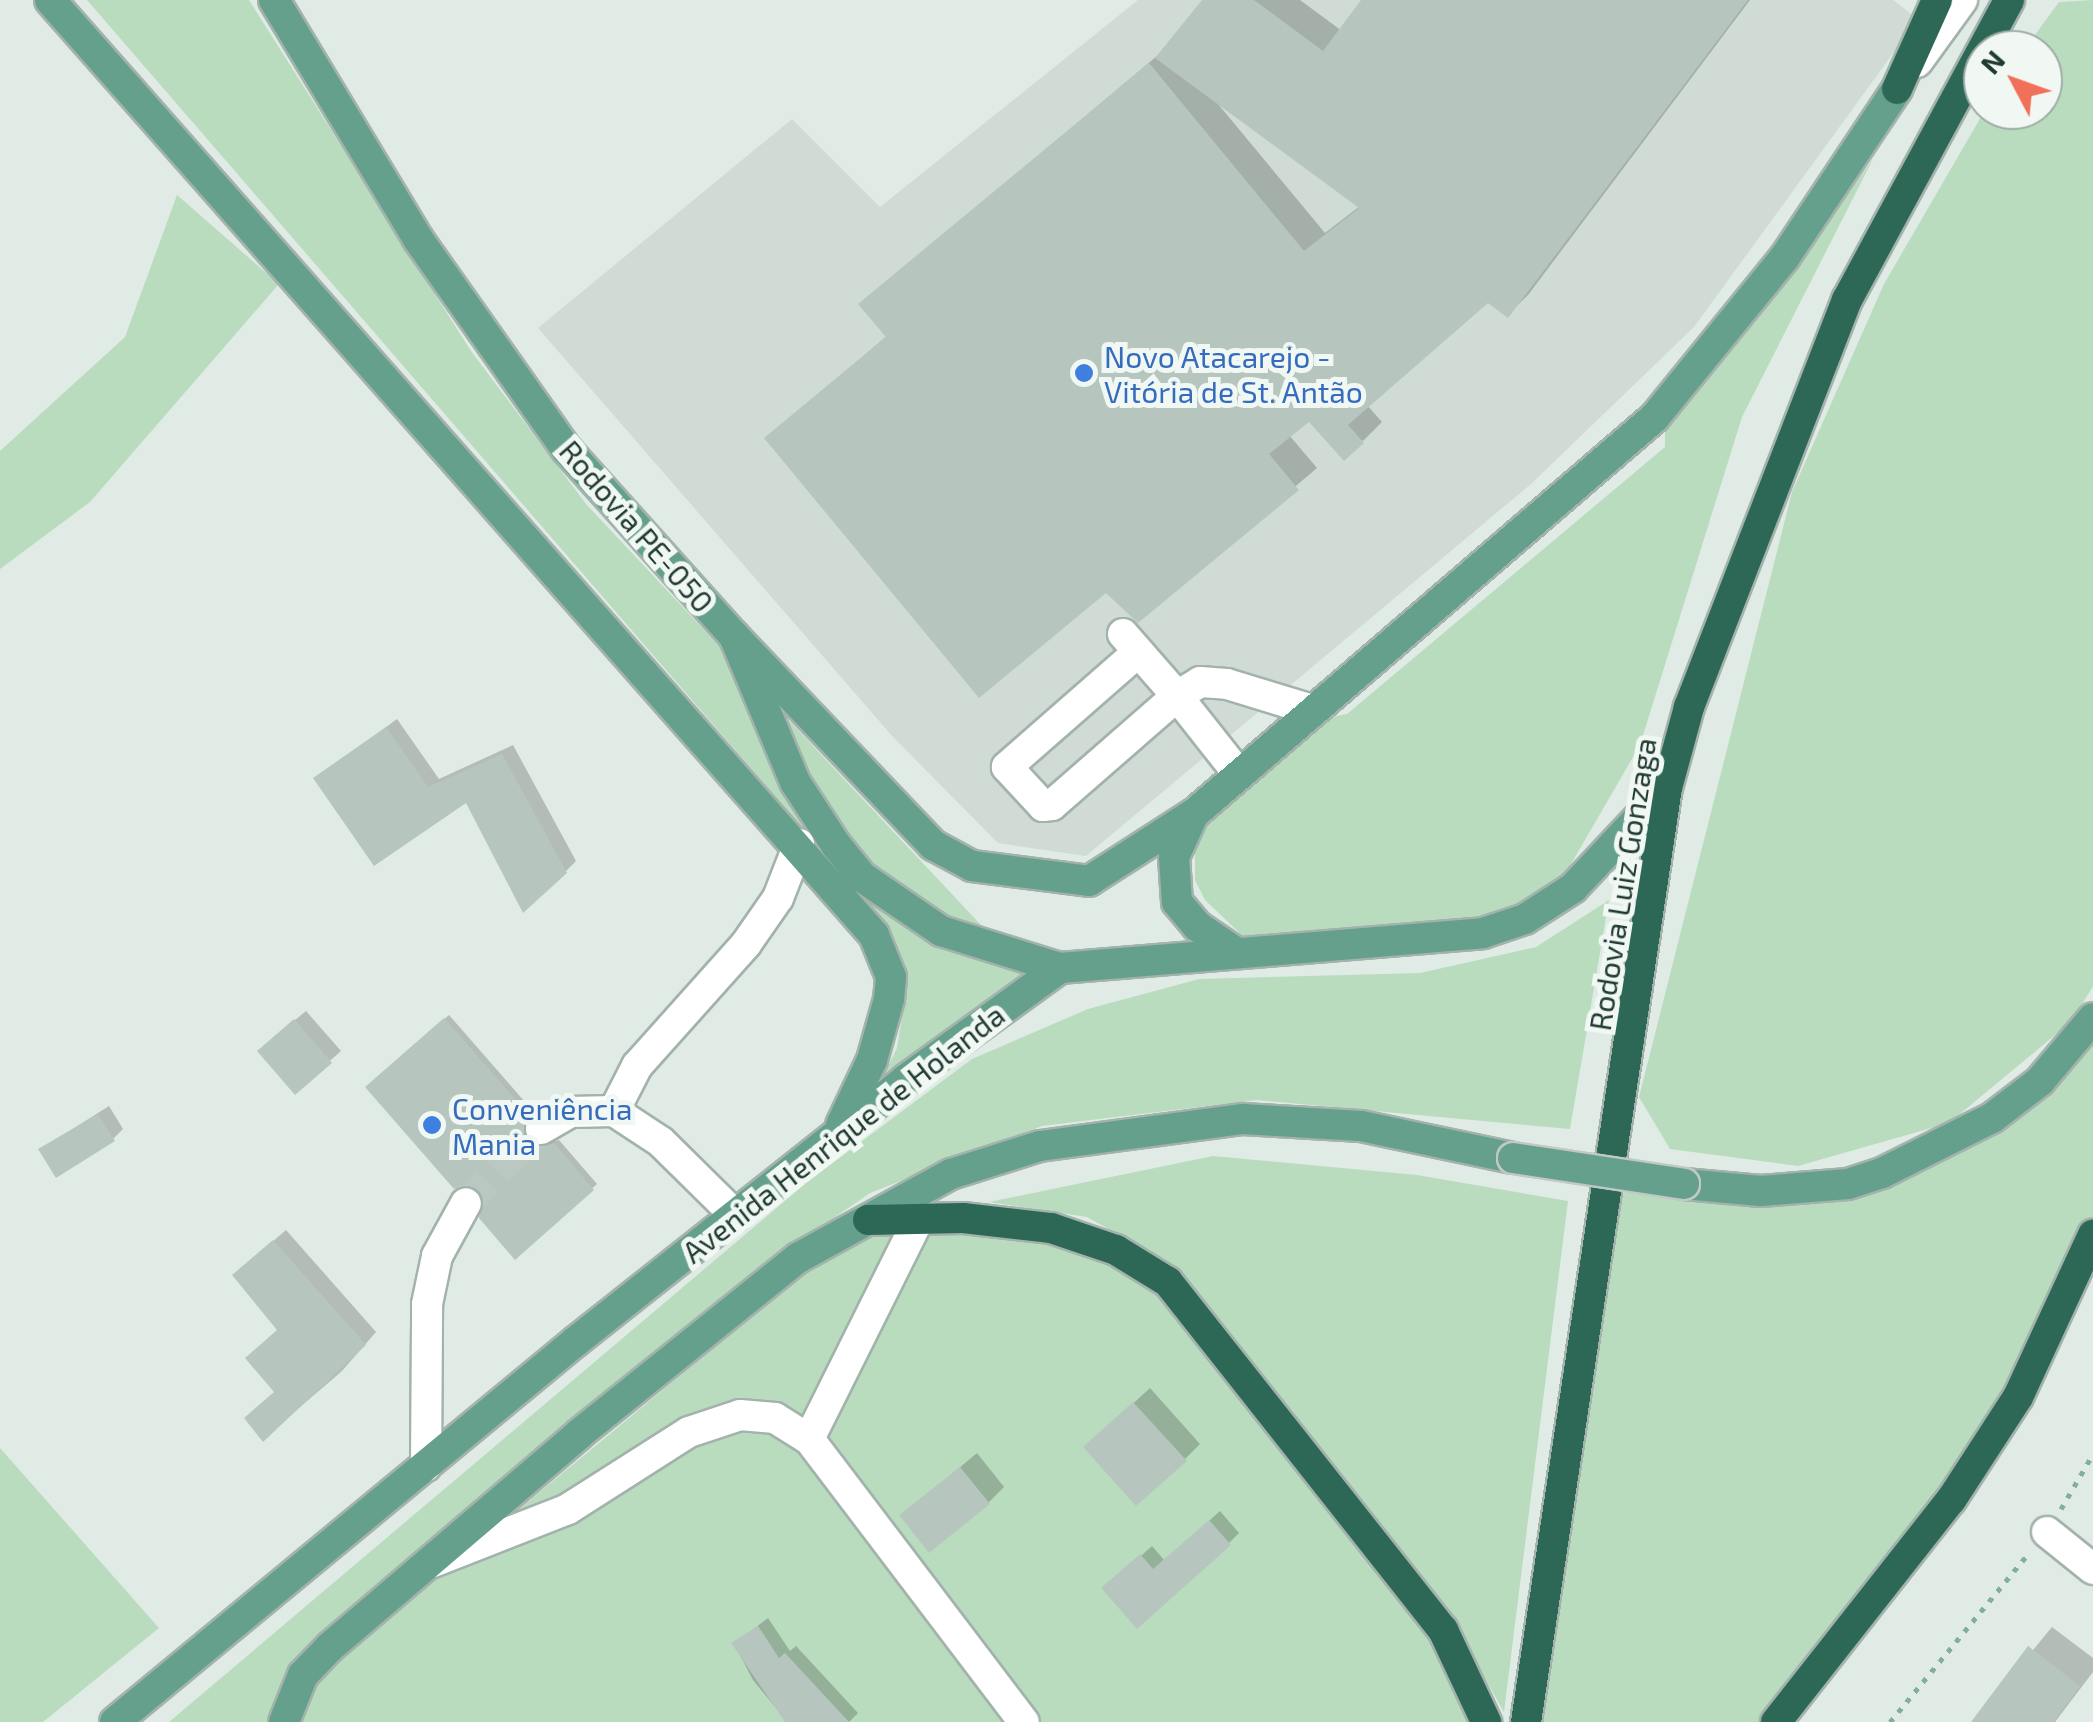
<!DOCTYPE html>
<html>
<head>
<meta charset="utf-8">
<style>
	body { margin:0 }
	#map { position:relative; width:2093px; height:1722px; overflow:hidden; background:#e0ebe5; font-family:"Exo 2",sans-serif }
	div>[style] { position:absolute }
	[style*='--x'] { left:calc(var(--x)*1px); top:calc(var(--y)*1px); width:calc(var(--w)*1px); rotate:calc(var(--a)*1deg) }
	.built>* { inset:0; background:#cfdbd4 }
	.green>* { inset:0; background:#b9dcbf }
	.shadow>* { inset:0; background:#0003 }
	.building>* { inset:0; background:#b6c6be }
	.minor-tunnel>* { height:30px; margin-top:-15px; transform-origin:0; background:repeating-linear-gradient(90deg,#bac8c1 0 30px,transparent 0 45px) }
	.path>* { height:5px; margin-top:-2.5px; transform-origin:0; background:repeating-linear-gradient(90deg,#81af9c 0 5px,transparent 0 13px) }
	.roads { filter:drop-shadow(2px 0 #a3b3ac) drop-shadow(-2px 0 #a3b3ac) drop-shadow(0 2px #a3b3ac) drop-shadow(0 -2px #a3b3ac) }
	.minor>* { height:30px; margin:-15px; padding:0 15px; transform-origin:15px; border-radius:15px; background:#fff }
	.major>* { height:30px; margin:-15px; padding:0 15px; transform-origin:15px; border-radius:15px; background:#65a08c }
	.highway>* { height:30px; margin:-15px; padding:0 15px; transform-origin:15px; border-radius:15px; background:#2d6756 }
	.bridges { filter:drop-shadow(2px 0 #c1c8c6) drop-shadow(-2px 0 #c1c8c6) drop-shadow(0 2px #c1c8c6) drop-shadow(0 -2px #c1c8c6) }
	.major-bridge>* { height:30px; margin:-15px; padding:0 15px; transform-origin:15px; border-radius:15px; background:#65a08c }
	.dots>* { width:28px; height:28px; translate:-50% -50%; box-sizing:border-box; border:5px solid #f1f8f4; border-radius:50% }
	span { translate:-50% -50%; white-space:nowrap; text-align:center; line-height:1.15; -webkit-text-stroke:10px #f1f8f4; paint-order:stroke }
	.shop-label { font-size:30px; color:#366cbe }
	.left { translate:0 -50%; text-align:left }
	.street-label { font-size:30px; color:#213b32 }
	.north { position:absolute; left:1963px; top:30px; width:100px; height:100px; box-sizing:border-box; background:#f1f8f4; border:2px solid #9eaca6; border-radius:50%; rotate:311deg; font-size:28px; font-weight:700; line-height:40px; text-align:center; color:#213b32 }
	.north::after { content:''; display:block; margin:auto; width:35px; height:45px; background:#f17059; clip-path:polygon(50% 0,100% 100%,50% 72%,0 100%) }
</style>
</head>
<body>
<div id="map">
	<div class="built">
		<i style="clip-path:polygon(1138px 0,1893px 0,1918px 19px,1694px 327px,1531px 484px,1086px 856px,998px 843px,893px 737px,538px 328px,792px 119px,880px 207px)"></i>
	</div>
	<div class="green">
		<i style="clip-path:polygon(87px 0,249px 0,471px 351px,586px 504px,1011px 957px,1039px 964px,879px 1084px,897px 1048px,903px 1010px,902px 975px,876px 913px)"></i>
		<i style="clip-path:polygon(2093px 0,2093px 986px,2072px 1021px,1949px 1123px,1798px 1166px,1670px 1149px,1639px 1097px,1792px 492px,1884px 284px,1985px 110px,2043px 110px,2043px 50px,2024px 50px,2059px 2px)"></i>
		<i style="clip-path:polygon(1873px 159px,1742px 417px,1640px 745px,1567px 871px,1534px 901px,1457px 924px,1248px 941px,1205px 900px,1195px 880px,1195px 846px,1205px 824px,1310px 721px,1347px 714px,1665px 447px,1665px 424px,1798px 263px)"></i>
		<i style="clip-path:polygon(177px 195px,279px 284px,90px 502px,0 569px,0 451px,125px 337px)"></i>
		<i style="clip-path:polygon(1609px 900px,1570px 1129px,1257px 1100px,1042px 1126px,870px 1193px,741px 1282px,338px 1629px,291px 1676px,269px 1722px,169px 1722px,806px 1183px,972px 1059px,1088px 1009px,1199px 979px,1420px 973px,1536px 947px)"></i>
		<i style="clip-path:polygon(2093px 1018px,2093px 1242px,1923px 1560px,1781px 1722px,1539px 1722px,1608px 1193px,1804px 1188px,1926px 1155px)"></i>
		<i style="clip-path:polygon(1213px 1156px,1417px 1175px,1568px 1201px,1504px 1712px,1439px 1598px,1208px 1307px,1154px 1255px,1087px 1217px,989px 1202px)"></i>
		<i style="clip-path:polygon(868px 1220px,1015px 1222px,1168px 1282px,1443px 1630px,1486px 1722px,285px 1722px,291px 1698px)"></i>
		<i style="clip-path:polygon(0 1448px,159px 1628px,43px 1722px,0 1722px)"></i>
	</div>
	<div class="shadow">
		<i style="clip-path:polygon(evenodd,1205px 0,1300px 0,1342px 31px,1364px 0,1750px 0,1528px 295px,1508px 314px,1488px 300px,1367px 405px,1382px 422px,1363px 441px,1309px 418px,1289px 435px,1317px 468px,1138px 620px,1106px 590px,767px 438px,888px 335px,862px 304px,1170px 45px,1205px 0,1218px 104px,1360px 206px,1325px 233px,1218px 104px)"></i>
		<i style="clip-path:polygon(397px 719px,439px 779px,513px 745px,576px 861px,566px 871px,466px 799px,316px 779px)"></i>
		<i style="clip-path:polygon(306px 1011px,341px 1051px,296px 1091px,270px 1041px)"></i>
		<i style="clip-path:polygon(449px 1015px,532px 1110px,529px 1135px,546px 1144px,559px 1140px,597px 1184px,516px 1256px,484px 1191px,368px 1087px)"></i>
		<i style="clip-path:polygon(109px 1106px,123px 1129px,113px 1139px,41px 1149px)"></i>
		<i style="clip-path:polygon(286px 1230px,376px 1332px,342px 1371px,264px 1438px,276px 1392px,280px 1329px,247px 1264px)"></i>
		<i style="clip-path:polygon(1150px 1388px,1200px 1444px,1185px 1459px,1102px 1432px)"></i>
		<i style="clip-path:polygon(977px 1453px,1004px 1487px,988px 1503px,902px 1516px)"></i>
		<i style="clip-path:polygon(1220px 1511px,1239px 1533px,1229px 1543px,1105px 1588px,1152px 1546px,1165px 1561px)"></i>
		<i style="clip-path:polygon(768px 1618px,790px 1651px,796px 1646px,858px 1713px,849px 1722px,787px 1722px,753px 1680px,734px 1644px)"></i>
		<i style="clip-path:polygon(2052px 1627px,2093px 1658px,2093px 1672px,2055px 1722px,1974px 1722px)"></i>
	</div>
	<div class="building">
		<i style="clip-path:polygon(1202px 0,1254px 0,1323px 51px,1361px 0,1748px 0,1508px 318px,1488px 303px,1348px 425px,1364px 443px,1344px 461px,1309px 422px,1269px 454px,1299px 490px,1138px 623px,1106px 593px,979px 698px,764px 438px,886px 337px,858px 304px,1149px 63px,1304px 251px,1359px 208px,1155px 58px)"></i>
		<i style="clip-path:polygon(386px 727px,428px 787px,502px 754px,567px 873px,523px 913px,466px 803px,374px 866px,313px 778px)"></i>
		<i style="clip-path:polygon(444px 1018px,529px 1115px,525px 1139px,540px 1148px,554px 1143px,594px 1190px,515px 1260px,479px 1218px,481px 1192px,467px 1184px,454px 1189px,365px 1087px)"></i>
		<i style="clip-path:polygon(294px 1019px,332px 1063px,295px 1095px,257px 1051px)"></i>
		<i style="clip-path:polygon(98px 1114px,115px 1141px,56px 1178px,38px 1149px)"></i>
		<i style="clip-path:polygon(273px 1240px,366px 1345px,263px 1442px,244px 1418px,274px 1392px,245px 1358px,277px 1330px,232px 1275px)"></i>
		<i style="clip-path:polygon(1133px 1402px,1187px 1461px,1136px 1506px,1083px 1447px)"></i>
		<i style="clip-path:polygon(960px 1467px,990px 1504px,929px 1553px,899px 1515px)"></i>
		<i style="clip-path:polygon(1209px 1520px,1231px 1545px,1137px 1629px,1101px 1588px,1140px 1554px,1153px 1569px)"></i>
		<i style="clip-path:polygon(758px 1626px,779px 1658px,785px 1653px,849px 1722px,785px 1722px,731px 1643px)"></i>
		<i style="clip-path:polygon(2028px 1646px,2080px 1686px,2053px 1722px,1971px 1722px)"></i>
	</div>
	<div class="minor-tunnel">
		<i style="--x:466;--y:1203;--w:105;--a:-44.6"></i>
	</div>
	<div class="path">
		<i style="--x:2061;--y:1509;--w:64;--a:-59.8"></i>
		<i style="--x:1890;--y:1722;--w:217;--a:-50.6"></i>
	</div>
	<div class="roads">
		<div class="minor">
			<i style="--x:1917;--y:62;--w:77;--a:-54"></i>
			<i style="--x:1123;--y:634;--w:82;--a:48.9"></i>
			<i style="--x:1177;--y:696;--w:27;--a:-31"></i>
			<i style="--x:1200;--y:682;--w:27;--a:4"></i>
			<i style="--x:1227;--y:684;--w:86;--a:17"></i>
			<i style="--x:1137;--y:653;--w:173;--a:138.8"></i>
			<i style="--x:1007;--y:767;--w:53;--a:47.3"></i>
			<i style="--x:1043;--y:806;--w:9;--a:-6"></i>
			<i style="--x:1052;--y:805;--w:166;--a:-41.1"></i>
			<i style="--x:1177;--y:696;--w:97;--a:51.7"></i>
			<i style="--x:614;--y:1111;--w:51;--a:-62.9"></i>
			<i style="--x:637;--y:1066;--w:164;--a:-48.2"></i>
			<i style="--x:746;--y:944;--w:56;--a:-55.2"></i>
			<i style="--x:778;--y:898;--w:58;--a:-68.7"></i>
			<i style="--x:541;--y:1129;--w:34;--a:-30"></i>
			<i style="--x:570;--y:1112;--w:44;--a:-1.3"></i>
			<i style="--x:614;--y:1111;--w:56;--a:33.4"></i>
			<i style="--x:661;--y:1142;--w:105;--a:44.6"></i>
			<i style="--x:809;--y:1439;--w:247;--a:-63.5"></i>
			<i style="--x:426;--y:1466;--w:162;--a:-89.6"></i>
			<i style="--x:427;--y:1304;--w:49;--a:-78.2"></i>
			<i style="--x:437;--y:1256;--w:60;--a:-61.3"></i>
			<i style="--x:2047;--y:1532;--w:59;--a:38.8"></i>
			<i style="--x:433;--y:1562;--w:145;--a:-21.4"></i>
			<i style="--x:568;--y:1509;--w:143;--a:-32.5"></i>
			<i style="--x:689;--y:1432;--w:54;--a:-18.4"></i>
			<i style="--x:740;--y:1415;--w:35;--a:5"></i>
			<i style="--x:775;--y:1418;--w:40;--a:32"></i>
			<i style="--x:809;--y:1439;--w:355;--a:52.8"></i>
		</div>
		<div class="major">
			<i style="--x:50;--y:0;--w:1246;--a:48.61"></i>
			<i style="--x:874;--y:935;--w:45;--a:68"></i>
			<i style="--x:891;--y:977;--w:22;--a:95"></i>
			<i style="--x:889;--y:999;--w:63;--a:105.6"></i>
			<i style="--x:872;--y:1060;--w:72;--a:115.5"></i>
			<i style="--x:274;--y:0;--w:279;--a:58.9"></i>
			<i style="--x:418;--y:239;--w:258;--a:54.8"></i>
			<i style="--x:567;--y:450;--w:250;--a:48.1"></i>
			<i style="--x:734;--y:636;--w:158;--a:67.3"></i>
			<i style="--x:795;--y:782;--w:75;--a:56.9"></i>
			<i style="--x:836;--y:845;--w:41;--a:50.9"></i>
			<i style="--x:862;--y:877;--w:96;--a:34.4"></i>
			<i style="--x:941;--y:931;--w:125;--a:17.3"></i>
			<i style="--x:734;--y:636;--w:289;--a:46.4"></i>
			<i style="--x:933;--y:845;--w:44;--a:28.3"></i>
			<i style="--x:972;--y:866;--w:118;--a:7.3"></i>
			<i style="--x:1089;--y:881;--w:126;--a:-32.7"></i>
			<i style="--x:1195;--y:813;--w:607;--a:-40.72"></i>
			<i style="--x:1655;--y:417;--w:206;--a:-50.9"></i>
			<i style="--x:1785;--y:257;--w:202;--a:-56.3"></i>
			<i style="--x:1193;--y:815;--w:46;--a:114.3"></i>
			<i style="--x:1174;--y:857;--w:45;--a:86.2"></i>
			<i style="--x:1177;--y:902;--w:31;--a:50"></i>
			<i style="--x:1197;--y:926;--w:48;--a:34"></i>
			<i style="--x:1684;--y:1184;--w:77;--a:5.2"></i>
			<i style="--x:1761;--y:1191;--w:87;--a:-4.6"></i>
			<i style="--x:1848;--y:1184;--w:36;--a:-18"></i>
			<i style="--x:1882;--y:1173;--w:123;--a:-26.6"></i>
			<i style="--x:1992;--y:1118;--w:61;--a:-37.6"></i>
			<i style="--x:2040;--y:1081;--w:82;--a:-49.9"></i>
			<i style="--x:115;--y:1722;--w:597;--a:-39.56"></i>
			<i style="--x:575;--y:1342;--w:421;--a:-38.4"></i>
			<i style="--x:905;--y:1080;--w:191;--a:-35.9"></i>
			<i style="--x:1060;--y:968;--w:424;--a:-4.7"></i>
			<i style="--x:1483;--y:933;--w:44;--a:-18.4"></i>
			<i style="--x:1525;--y:919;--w:57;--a:-32.9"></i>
			<i style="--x:1573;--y:888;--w:137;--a:-46.8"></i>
			<i style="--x:284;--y:1722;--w:51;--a:-68"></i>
			<i style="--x:303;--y:1675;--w:39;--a:-46"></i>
			<i style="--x:330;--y:1647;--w:328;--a:-40.5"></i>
			<i style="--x:579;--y:1434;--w:281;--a:-38.8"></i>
			<i style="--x:798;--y:1258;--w:175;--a:-28.8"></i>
			<i style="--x:951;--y:1174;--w:93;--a:-17.5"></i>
			<i style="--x:1040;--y:1146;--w:205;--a:-7.6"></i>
			<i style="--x:1243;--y:1119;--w:118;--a:3.4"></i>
			<i style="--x:1361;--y:1126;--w:155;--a:11.9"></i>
		</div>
		<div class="highway">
			<i style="--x:1897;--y:89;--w:98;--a:-65.8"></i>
			<i style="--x:868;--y:1220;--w:95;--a:-1.2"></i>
			<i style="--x:963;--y:1218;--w:89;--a:6.5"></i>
			<i style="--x:1051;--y:1228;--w:69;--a:18.7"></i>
			<i style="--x:1116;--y:1250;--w:61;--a:31.6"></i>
			<i style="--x:1168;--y:1282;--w:444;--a:51.7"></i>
			<i style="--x:1443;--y:1630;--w:102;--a:64.9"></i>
			<i style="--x:1526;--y:1722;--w:945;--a:-81.42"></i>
			<i style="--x:1667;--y:788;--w:84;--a:-74.8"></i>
			<i style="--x:1689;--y:707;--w:437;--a:-68.8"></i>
			<i style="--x:1847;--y:300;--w:341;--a:-61.6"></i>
			<i style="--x:1776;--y:1722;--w:283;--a:-51.8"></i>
			<i style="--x:1951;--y:1500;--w:123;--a:-57"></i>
			<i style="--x:2018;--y:1397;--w:179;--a:-65.2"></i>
		</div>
	</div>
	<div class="bridges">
		<div class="major-bridge">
			<i style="--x:1513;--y:1158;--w:173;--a:8.6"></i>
		</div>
	</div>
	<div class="dots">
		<i style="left:1084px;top:373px;background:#3f7fe0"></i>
		<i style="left:432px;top:1125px;background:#3f7fe0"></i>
	</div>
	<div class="shop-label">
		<span class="left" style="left:1104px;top:373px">Novo Atacarejo -<br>Vitória de St. Antão</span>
		<span class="left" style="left:452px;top:1125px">Conveniência<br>Mania</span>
	</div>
	<div class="street-label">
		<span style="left:637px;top:526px;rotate:49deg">Rodovia PE-050</span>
		<span style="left:1622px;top:884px;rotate:-81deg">Rodovia Luiz Gonzaga</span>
		<span style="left:843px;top:1133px;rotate:-38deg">Avenida Henrique de Holanda</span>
	</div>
	<div class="north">N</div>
</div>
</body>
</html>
